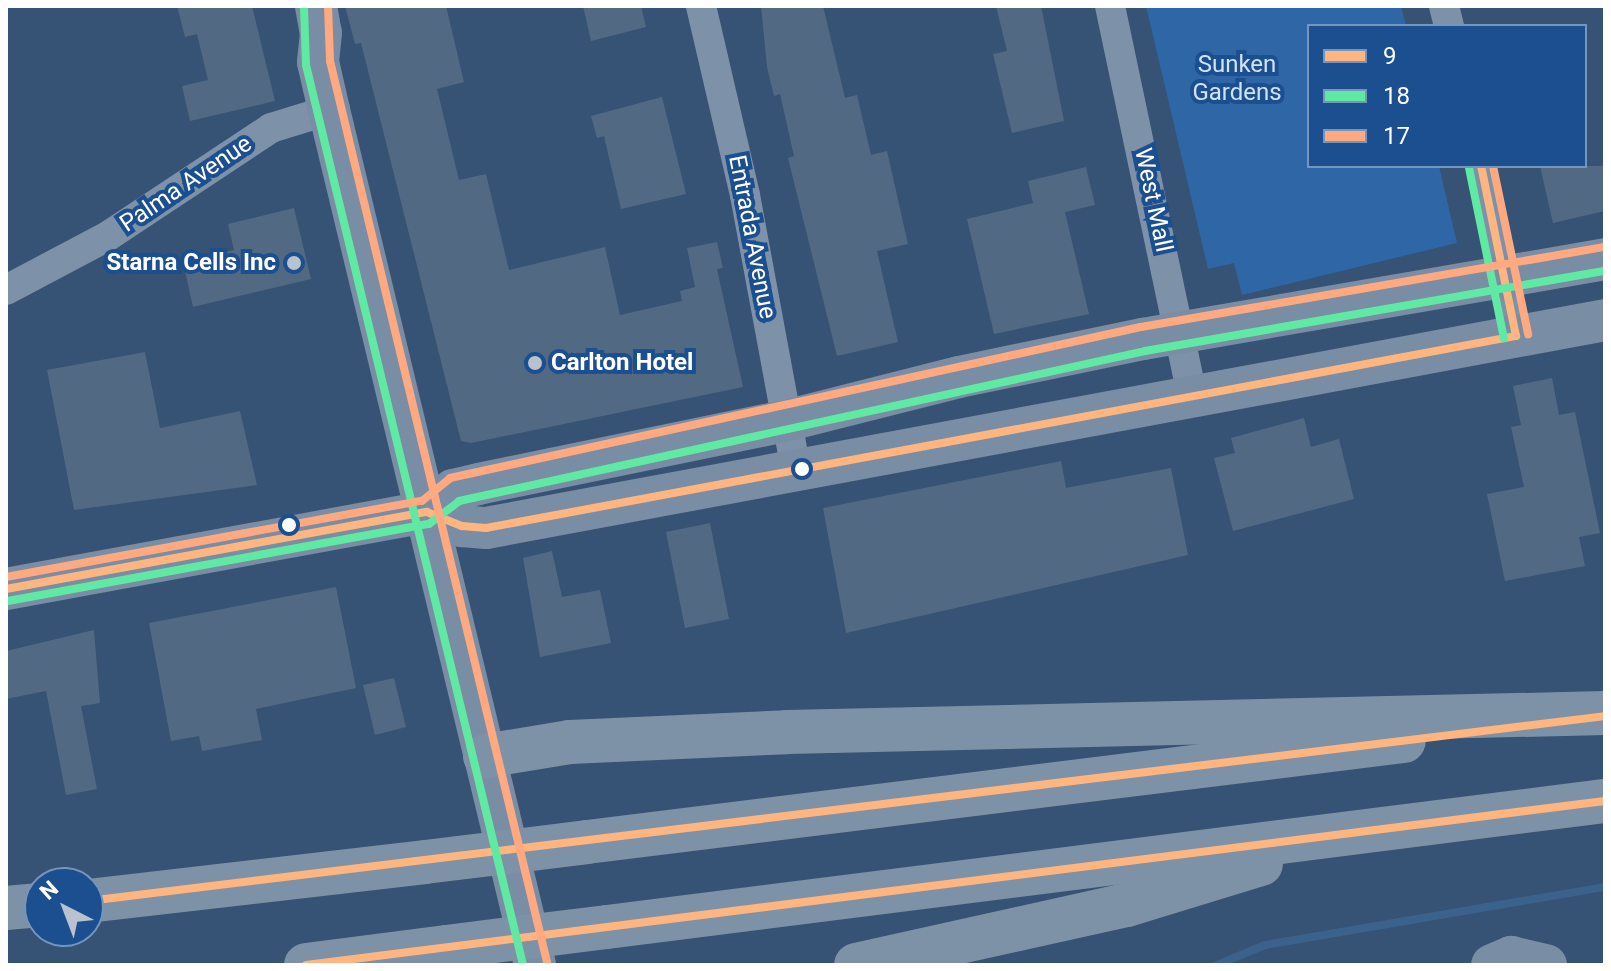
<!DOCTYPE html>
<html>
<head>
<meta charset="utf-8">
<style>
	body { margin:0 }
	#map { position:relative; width:1611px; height:971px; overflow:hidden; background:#365274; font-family:Roboto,sans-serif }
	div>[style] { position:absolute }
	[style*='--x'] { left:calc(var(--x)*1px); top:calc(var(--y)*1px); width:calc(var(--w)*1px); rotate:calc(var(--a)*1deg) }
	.green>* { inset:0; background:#2f66a5 }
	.stream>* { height:8px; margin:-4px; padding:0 4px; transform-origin:4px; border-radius:4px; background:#3b618d }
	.building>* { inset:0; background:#526984 }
	.street>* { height:30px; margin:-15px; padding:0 15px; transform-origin:15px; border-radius:15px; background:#7d92a8 }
	.secondary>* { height:42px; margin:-21px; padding:0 21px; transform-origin:21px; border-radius:21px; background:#798da4 }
	.highway>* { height:44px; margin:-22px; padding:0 22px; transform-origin:22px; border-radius:22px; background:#7e92a7 }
	.highway-bridge>* { height:44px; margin:-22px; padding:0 22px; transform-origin:22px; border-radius:22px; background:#7e92a7 }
	.bus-1>* { height:8px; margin:-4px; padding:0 4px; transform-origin:4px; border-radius:4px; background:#ffb580 }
	.bus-2>* { height:8px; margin:-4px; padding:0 4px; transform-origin:4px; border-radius:4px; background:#60e9a3 }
	.bus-3>* { height:8px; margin:-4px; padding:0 4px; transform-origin:4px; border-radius:4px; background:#ffa980 }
	.dots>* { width:22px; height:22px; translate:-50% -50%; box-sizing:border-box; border:4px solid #1b4f8f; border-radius:50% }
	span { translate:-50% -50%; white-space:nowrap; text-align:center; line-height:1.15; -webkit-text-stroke:8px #1b4f8f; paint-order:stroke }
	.park-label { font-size:24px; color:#cfe3fa }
	.street-label { font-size:24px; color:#fff }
	.poi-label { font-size:24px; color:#fff; font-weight:700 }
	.right { translate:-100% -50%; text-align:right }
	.left { translate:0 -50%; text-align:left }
	.frame { position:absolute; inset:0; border:8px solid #fff; pointer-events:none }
	.legend { position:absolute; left:1307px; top:24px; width:280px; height:144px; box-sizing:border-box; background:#1b4f8f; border:2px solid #7695bc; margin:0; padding:10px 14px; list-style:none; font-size:24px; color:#fff }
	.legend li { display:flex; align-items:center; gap:16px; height:40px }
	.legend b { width:40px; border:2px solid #7695bc }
	.north { position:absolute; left:24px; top:867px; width:80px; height:80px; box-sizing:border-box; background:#1b4f8f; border:2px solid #7695bc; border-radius:50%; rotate:318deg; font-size:22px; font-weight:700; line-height:32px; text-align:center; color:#fff }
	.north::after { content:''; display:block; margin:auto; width:28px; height:36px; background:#b9c2ce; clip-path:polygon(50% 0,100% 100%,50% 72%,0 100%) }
</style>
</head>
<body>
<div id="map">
	<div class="green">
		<i style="clip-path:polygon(1146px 6px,1401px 6px,1406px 26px,1309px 26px,1309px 166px,1439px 166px,1457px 243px,1242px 295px,1234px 263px,1208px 269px)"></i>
	</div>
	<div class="stream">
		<i style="--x:1217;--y:965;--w:52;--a:-22.6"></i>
		<i style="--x:1265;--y:945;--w:345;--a:-9.7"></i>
	</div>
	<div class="building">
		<i style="clip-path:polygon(177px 6px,252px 6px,275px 101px,190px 121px,182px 86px,208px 80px,197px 34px,185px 37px)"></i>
		<i style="clip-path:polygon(345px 6px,446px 6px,464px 82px,437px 89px,459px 180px,486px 174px,509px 270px,605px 247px,620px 315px,682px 301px,680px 291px,695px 287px,687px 248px,717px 242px,723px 268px,717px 269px,743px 387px,471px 443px,461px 441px,361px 43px,355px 44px)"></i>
		<i style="clip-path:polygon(583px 6px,641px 6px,646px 27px,591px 41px)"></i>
		<i style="clip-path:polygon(761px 6px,823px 6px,845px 98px,857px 95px,871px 155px,887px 151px,908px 244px,877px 251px,898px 342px,837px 356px,788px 158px,794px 156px,780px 94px,774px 96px,767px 67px)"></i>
		<i style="clip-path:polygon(996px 6px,1041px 6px,1064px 121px,1012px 133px,993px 54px,1007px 51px)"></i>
		<i style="clip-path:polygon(662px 97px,686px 194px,621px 209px,604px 136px,597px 138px,591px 116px)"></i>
		<i style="clip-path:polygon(1540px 166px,1605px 166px,1605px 211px,1553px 223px)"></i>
		<i style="clip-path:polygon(1086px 167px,1095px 205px,1065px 212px,1089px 314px,994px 334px,967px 219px,1033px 203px,1028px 181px)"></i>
		<i style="clip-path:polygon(294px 208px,311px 279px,193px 307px,183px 262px,234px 250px,228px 224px)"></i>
		<i style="clip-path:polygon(145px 352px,160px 428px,240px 411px,257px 485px,74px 510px,47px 370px)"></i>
		<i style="clip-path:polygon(1552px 378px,1559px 415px,1575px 412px,1600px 533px,1579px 537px,1585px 566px,1505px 581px,1487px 494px,1524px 487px,1511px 427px,1521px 425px,1513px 386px)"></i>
		<i style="clip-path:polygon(1304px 418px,1311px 447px,1339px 439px,1354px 499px,1233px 531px,1214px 458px,1235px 453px,1231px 438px)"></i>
		<i style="clip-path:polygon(1061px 461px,1066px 488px,1171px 468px,1188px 555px,846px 633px,823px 508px)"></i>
		<i style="clip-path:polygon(710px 523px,729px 619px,685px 628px,666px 532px)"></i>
		<i style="clip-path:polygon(552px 551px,562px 597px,600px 590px,611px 643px,540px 657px,523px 558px)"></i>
		<i style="clip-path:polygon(336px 587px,356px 688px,256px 709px,262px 740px,202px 751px,199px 736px,171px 741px,149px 623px)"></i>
		<i style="clip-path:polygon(94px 630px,100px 703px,81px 706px,97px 789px,66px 795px,46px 691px,6px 699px,6px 651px)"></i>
		<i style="clip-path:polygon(394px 678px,406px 727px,375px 735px,363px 685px)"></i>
	</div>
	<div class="street">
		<i style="--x:701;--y:6;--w:194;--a:76.9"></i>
		<i style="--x:745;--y:195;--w:279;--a:79.5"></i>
		<i style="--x:1110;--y:6;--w:398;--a:78.1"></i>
		<i style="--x:1444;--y:6;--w:21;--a:76"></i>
		<i style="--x:1481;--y:166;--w:174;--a:78.4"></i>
		<i style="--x:6;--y:290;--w:115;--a:-27.9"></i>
		<i style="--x:108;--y:236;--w:196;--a:-33.5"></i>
		<i style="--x:271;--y:128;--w:61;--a:-17.2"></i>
	</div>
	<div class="secondary">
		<i style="--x:316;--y:6;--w:27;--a:80"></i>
		<i style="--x:321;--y:33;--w:29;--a:96"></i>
		<i style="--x:318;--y:62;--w:49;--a:77.1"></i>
		<i style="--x:329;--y:110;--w:879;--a:76.45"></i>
		<i style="--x:427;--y:512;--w:38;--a:22"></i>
		<i style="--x:462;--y:526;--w:24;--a:5"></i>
		<i style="--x:486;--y:528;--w:1138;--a:-10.53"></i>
		<i style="--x:6;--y:589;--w:428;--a:-10.4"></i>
		<i style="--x:427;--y:512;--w:34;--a:-40"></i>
		<i style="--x:453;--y:490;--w:26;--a:-13"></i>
		<i style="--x:478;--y:484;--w:313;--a:-11.6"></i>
		<i style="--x:785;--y:421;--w:179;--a:-14.2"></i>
		<i style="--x:959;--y:377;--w:188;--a:-11.7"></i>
		<i style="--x:1143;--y:339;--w:469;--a:-9.8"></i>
		<i style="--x:1492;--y:965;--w:21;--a:-23"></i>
		<i style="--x:1511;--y:957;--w:36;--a:13"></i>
	</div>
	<div class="highway">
		<i style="--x:485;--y:756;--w:86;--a:-9.4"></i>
		<i style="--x:570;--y:742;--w:217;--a:-2.6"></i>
		<i style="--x:787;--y:732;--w:818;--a:-1.33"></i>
		<i style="--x:587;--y:842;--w:823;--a:-7.05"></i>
		<i style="--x:88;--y:901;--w:339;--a:-6.6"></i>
		<i style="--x:6;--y:908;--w:34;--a:-5"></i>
		<i style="--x:607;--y:927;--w:1006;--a:-7.2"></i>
		<i style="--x:306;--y:965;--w:141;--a:-7.3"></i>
		<i style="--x:856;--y:965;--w:278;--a:-12.5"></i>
		<i style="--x:1127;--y:905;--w:140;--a:-17"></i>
	</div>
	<div class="highway-bridge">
		<i style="--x:425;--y:862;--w:163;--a:-7"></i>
		<i style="--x:446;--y:947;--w:162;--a:-7.1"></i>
	</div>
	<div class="bus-1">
		<i style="--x:6;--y:589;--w:428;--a:-10.4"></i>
		<i style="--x:427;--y:512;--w:38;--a:22"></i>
		<i style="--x:462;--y:526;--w:24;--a:5"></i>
		<i style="--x:486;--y:528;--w:1048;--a:-10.56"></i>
		<i style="--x:1516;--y:336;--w:174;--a:-101.6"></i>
		<i style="--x:88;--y:901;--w:1528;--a:-6.95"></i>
		<i style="--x:306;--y:965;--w:1309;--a:-7.2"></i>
	</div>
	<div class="bus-2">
		<i style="--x:304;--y:8;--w:57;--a:88"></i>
		<i style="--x:306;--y:65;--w:926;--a:76.44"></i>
		<i style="--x:1469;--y:168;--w:174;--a:78.4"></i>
		<i style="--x:8;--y:601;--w:428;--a:-10.4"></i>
		<i style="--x:429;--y:524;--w:38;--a:-37"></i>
		<i style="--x:459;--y:501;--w:702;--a:-12.33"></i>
		<i style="--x:1145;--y:351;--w:467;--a:-9.9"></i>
	</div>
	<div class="bus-3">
		<i style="--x:328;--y:6;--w:55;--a:87.9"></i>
		<i style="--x:330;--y:61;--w:927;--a:76.46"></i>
		<i style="--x:1493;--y:166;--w:172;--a:78.2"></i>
		<i style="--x:6;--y:577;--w:423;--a:-10.4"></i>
		<i style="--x:422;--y:501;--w:36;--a:-39"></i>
		<i style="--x:450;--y:478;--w:707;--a:-12.33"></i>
		<i style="--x:1141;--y:327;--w:469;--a:-9.8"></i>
	</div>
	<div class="dots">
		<i style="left:294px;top:263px;background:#b9c2ce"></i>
		<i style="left:535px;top:363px;background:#b9c2ce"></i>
		<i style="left:802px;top:469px;background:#fff"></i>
		<i style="left:289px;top:525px;background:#fff"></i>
	</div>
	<div class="park-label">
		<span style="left:1237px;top:79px">Sunken<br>Gardens</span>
	</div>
	<div class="street-label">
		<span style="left:186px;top:184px;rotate:-34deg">Palma Avenue</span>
		<span style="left:1153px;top:200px;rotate:78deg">West Mall</span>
		<span style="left:752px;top:237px;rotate:79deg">Entrada Avenue</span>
	</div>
	<div class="poi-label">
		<span class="right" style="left:276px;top:263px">Starna Cells Inc</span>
		<span class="left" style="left:551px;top:363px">Carlton Hotel</span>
	</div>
	<div class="frame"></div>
	<ul class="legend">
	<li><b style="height:10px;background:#ffb580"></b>9</li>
	<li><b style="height:10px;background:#60e9a3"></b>18</li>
	<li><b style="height:10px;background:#ffa980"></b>17</li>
	</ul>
	<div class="north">N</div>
</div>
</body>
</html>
